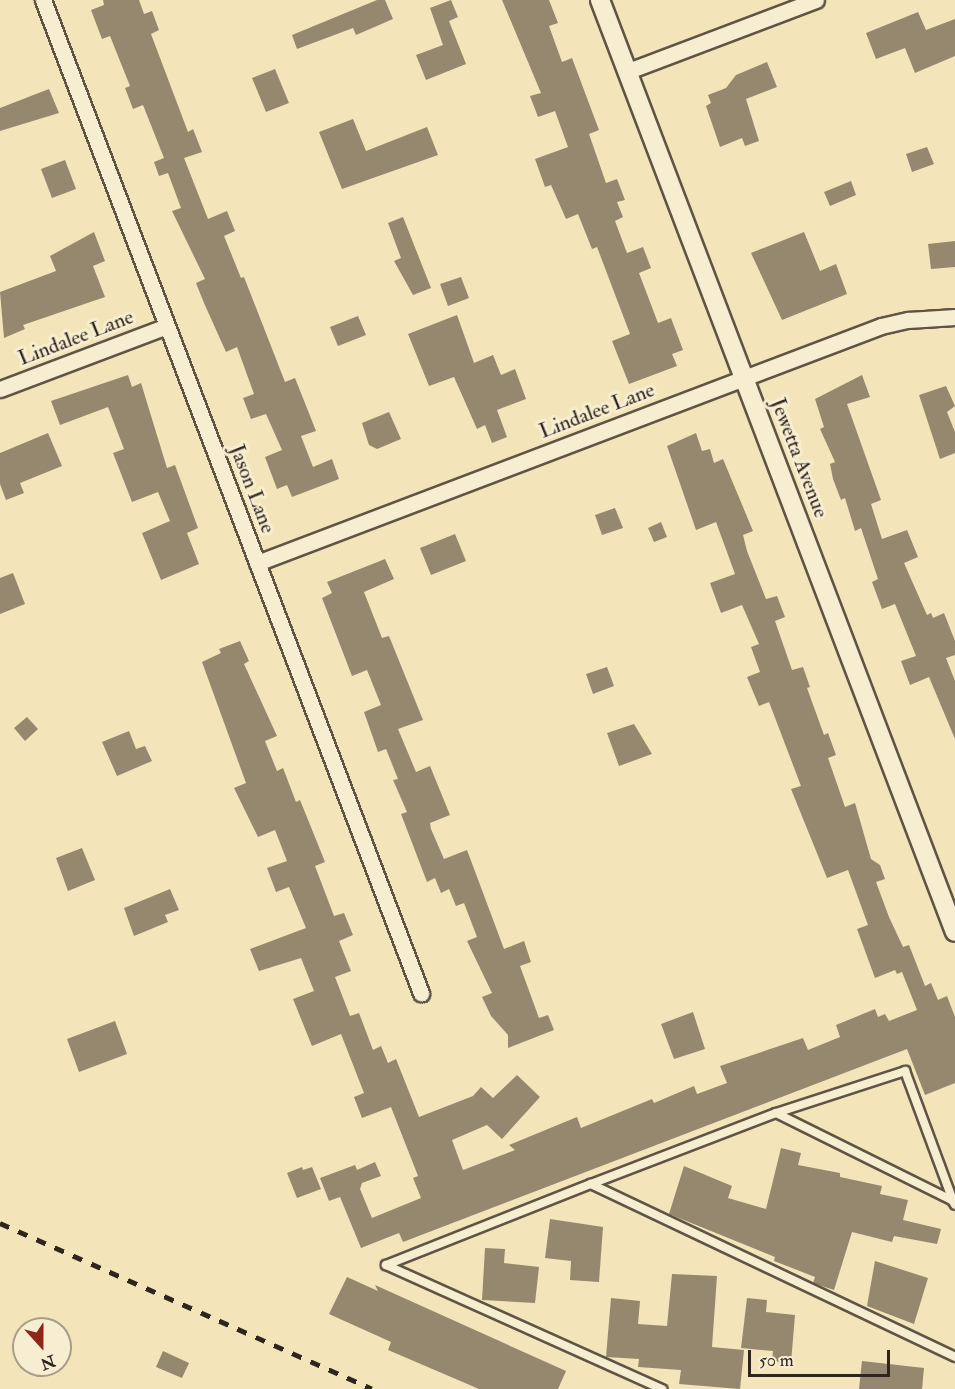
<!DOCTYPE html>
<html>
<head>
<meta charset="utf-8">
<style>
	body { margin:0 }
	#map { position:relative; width:955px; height:1389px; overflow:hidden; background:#f3e5b9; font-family:"IM FELL Double Pica",serif }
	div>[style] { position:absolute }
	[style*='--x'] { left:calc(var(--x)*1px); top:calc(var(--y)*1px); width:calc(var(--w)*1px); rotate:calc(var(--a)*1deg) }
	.building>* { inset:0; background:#95886f }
	.roads { filter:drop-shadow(2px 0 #605445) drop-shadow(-2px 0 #605445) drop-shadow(0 2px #605445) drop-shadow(0 -2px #605445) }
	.service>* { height:8px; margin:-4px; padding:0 4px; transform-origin:4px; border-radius:4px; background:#f7eed2 }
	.minor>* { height:15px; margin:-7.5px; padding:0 7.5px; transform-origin:7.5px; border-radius:7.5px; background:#f7eed2 }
	.tertiary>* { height:18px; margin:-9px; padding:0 9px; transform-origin:9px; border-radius:9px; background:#f7eed2 }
	.rail>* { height:4.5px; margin-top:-2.25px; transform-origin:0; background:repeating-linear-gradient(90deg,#2f241e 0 10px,transparent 0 20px) }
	span { translate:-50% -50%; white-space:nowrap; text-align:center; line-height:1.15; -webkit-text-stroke:6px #f7eed2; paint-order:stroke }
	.street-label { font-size:21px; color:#2f241e }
	.north { position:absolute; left:12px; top:1317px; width:60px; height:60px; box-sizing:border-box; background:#f7eed2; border:2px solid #a79d8a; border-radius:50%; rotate:159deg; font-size:16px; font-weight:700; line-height:24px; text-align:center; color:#2f241e }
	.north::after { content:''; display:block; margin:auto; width:21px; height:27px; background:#8f2418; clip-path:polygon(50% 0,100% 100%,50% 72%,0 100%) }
	.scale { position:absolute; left:748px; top:1350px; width:142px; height:27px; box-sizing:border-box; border:3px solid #2f241e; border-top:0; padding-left:8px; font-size:18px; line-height:21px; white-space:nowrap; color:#2f241e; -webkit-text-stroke:4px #f7eed2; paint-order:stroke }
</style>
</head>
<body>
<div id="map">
	<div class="building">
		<i style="clip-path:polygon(103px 0,139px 0,144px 14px,152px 11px,159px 30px,151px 34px,188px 132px,193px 129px,202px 152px,184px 158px,208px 219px,227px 211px,235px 231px,224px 236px,241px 278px,244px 277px,285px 382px,295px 378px,316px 431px,301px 436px,313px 467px,332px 459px,339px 479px,292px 497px,287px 485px,277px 489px,265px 457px,282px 450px,266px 414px,251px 419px,243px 398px,254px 394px,237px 347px,226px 352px,204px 303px,196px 283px,205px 279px,172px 211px,181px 208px,168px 173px,159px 176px,154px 162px,164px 158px,143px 105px,133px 109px,125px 88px,130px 86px,110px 36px,102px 39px,91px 10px,104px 5px)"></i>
		<i style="clip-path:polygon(377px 0,385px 0,393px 19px,356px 35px,353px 28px,297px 49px,292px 35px)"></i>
		<i style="clip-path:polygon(451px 0,458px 17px,449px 21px,466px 64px,426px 80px,416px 55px,443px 45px,430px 8px)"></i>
		<i style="clip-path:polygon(502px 0,549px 0,558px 23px,549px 26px,562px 62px,572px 58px,599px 130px,589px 134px,606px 183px,617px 179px,625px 200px,617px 202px,623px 217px,615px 221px,627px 253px,643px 247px,651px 268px,639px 273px,658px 323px,671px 318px,683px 350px,672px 354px,677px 366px,629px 384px,612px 341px,630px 334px,597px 247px,592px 249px,578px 214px,566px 219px,551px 185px,545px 187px,535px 159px,568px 147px,555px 111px,538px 117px,530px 96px,541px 93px)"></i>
		<i style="clip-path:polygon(918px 12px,926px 30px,955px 19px,955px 56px,915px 73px,905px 48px,876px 59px,866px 33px)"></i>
		<i style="clip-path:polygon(767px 62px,777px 87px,746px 99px,759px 141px,745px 146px,742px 138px,720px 147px,706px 106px,711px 103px,708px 95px,726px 88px,736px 75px)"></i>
		<i style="clip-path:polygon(275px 69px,289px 103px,266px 112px,252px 78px)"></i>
		<i style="clip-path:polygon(49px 89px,59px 113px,0 131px,0 108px)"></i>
		<i style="clip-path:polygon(353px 119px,366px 151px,427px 127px,438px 155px,342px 189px,319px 132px)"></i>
		<i style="clip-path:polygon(927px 147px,934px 164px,912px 172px,906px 154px)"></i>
		<i style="clip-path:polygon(65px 160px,76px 189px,52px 198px,41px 169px)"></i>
		<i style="clip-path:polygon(851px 181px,856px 195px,830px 206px,824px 192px)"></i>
		<i style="clip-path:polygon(403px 217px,431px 288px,413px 295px,394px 261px,401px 258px,388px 223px)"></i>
		<i style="clip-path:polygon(94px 232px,105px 261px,93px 266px,105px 297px,23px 325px,25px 329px,4px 338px,0 292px,56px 271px,50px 256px)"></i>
		<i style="clip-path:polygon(804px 232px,820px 271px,836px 264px,847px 294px,782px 320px,751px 253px)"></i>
		<i style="clip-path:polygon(955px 241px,955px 267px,931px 269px,928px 244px)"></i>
		<i style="clip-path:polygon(461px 277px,469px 298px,448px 306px,440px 284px)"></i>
		<i style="clip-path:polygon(457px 315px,474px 363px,493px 355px,501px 375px,515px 369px,526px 399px,497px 410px,507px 437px,492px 443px,485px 425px,477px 429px,454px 377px,429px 386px,408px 334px)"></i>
		<i style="clip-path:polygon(358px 316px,366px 335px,338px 346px,330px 327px)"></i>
		<i style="clip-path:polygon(128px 375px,132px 387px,141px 383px,167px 468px,175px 465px,198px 528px,187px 533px,199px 564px,161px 580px,142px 533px,170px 521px,158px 492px,132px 502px,113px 453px,124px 449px,108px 407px,60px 425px,51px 401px)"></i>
		<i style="clip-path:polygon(862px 375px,870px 397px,847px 404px,881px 500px,871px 504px,882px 539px,907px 530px,918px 557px,904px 563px,927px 615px,931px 613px,933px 618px,944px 613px,955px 641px,955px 655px,946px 658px,955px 681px,955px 739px,929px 677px,910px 685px,901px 661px,916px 656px,895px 604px,882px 609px,872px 582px,878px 579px,861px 528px,855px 531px,845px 498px,841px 500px,833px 479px,830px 464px,835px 462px,820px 429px,824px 427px,815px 399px)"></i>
		<i style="clip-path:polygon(946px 386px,955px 406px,947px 412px,955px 432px,955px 453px,940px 459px,919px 395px)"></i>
		<i style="clip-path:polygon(389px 412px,401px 439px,377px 449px,369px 445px,362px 423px)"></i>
		<i style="clip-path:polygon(48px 433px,62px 466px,20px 483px,24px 493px,6px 500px,0 484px,0 453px)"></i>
		<i style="clip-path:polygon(696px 433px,702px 451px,710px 449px,714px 463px,723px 459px,753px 531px,743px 535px,747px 551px,766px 599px,777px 596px,785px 617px,775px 621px,792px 670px,803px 667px,810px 687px,807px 688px,824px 735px,828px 733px,836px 755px,828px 758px,845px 807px,855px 803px,871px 859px,880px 865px,885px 879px,876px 882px,889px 917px,903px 947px,909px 945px,925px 986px,931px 983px,938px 1000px,947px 996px,955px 1017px,955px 1083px,925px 1095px,907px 1049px,403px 1242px,399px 1233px,361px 1248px,340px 1197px,329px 1201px,320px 1178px,355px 1165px,357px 1170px,375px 1162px,381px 1176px,362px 1183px,360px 1189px,372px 1218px,421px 1198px,413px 1178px,418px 1176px,391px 1107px,362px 1118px,354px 1097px,364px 1093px,341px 1034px,312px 1046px,293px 999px,314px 991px,301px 958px,259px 971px,250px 949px,306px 928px,289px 887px,276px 892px,267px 868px,287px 861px,275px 830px,258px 837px,234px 788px,246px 783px,202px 662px,221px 653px,219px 649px,240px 641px,249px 661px,244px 664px,277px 736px,265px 741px,277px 771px,283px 768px,296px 802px,300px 800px,317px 842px,325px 862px,315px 866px,334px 916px,344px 913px,353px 935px,339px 941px,351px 971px,335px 977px,350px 1016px,359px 1013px,373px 1050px,381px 1046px,388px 1063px,396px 1059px,419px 1117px,473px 1096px,481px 1087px,493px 1098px,517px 1075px,540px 1097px,502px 1139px,487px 1125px,452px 1140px,463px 1170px,515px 1150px,509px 1145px,577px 1117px,581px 1128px,652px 1099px,654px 1103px,694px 1086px,697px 1094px,727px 1083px,720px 1066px,803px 1038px,808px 1050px,840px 1037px,836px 1025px,875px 1009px,878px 1017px,885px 1014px,889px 1021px,917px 1010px,902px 972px,897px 974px,895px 970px,875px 978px,857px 929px,868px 925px,848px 870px,827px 878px,791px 789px,801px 786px,769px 702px,759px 706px,747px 677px,760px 672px,751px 647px,759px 644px,742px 605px,721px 613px,710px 583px,735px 574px,716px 522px,696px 530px,667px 446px)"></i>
		<i style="clip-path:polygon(615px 508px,623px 528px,602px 535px,595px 515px)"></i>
		<i style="clip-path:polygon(661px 522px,667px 537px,654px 542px,648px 528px)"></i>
		<i style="clip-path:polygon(455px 534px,466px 561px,431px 575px,420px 548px)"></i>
		<i style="clip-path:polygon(385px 559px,394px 579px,364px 592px,382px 638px,389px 636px,423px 720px,398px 729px,416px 772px,430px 766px,450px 815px,430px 823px,431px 829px,444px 859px,467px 850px,504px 949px,524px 941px,531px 962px,520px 966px,539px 1018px,548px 1015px,554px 1030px,508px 1048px,508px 1035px,491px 1016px,482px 997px,492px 993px,467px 941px,477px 937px,464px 903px,456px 906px,449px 889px,441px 893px,435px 878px,427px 882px,401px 814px,407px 812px,393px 780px,398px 779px,386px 749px,378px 752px,364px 712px,381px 705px,367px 670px,352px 676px,322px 598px,332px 593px,327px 582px)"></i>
		<i style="clip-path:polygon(13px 573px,25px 604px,0 614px,0 578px)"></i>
		<i style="clip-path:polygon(607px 667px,614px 686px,593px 694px,586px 674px)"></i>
		<i style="clip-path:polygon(27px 717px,38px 729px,25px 741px,14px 728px)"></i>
		<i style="clip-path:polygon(634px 724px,652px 754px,619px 766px,607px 733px)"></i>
		<i style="clip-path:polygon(129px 731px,136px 749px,145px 746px,152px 761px,117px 776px,102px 742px)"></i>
		<i style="clip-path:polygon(82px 848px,95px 880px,68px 891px,56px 858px)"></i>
		<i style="clip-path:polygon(170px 889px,179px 910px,165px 915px,168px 922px,134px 936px,124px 908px)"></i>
		<i style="clip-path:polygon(693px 1012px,705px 1049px,674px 1059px,661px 1024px)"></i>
		<i style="clip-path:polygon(115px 1021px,127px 1054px,79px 1072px,67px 1039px)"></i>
		<i style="clip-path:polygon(781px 1148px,801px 1153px,798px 1165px,840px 1173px,840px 1177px,882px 1186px,880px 1194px,908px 1200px,903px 1220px,941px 1229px,937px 1244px,894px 1236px,892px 1242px,852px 1232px,834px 1290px,813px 1283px,815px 1277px,774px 1261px,775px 1257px,669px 1214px,684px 1166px,732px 1186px,728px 1198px,766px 1209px)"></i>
		<i style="clip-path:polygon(302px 1167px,303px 1170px,312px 1167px,321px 1189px,297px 1198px,287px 1173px)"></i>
		<i style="clip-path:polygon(550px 1219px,603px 1227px,599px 1282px,570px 1280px,571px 1261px,545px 1258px)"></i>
		<i style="clip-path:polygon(485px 1248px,505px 1249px,504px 1263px,539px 1267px,535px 1303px,482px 1300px)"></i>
		<i style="clip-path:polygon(875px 1261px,928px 1278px,914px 1324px,867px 1306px)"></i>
		<i style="clip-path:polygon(672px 1274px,717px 1276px,712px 1347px,744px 1350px,740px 1389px,679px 1384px,681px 1370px,638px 1367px,639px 1359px,606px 1357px,611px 1298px,640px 1301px,638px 1324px,667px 1326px)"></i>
		<i style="clip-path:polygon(347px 1277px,378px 1291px,375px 1285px,566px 1371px,558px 1389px,479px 1389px,388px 1350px,391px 1342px,329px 1314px)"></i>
		<i style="clip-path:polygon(747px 1298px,767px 1300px,766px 1312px,795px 1315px,791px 1363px,772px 1361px,773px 1351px,741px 1348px)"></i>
		<i style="clip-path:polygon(163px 1351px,189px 1363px,182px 1378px,156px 1367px)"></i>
		<i style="clip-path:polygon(862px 1361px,924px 1368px,922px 1389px,859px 1389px)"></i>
	</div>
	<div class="roads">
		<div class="service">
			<i style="--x:776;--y:1113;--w:136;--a:-18"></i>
			<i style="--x:905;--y:1071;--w:139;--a:69.7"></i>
			<i style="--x:591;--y:1184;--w:198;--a:-21"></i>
			<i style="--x:776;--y:1113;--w:198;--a:26.4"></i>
			<i style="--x:953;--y:1201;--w:4;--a:63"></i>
			<i style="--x:386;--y:1265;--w:220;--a:-21.6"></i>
			<i style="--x:591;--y:1184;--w:403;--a:25.4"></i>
			<i style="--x:386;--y:1265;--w:303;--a:24.2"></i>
		</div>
		<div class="minor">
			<i style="--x:43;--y:0;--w:1063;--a:69.16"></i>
			<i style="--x:628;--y:71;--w:201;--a:-20.7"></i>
			<i style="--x:0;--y:389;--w:178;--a:-20.7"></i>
			<i style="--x:257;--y:563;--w:667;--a:-20.8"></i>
			<i style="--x:881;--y:326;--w:28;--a:-13"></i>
			<i style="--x:908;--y:320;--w:47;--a:-3.7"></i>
		</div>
		<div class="tertiary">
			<i style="--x:600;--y:0;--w:997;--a:69.15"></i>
		</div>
	</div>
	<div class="rail">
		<i style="--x:0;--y:1223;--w:407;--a:24"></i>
	</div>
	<div class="street-label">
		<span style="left:76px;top:338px;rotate:-21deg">Lindalee Lane</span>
		<span style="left:597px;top:411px;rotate:-21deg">Lindalee Lane</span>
		<span style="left:799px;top:458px;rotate:69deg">Jewetta Avenue</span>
		<span style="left:252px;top:489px;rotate:69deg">Jason Lane</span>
	</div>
	<div class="north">N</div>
	<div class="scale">50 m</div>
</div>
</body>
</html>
